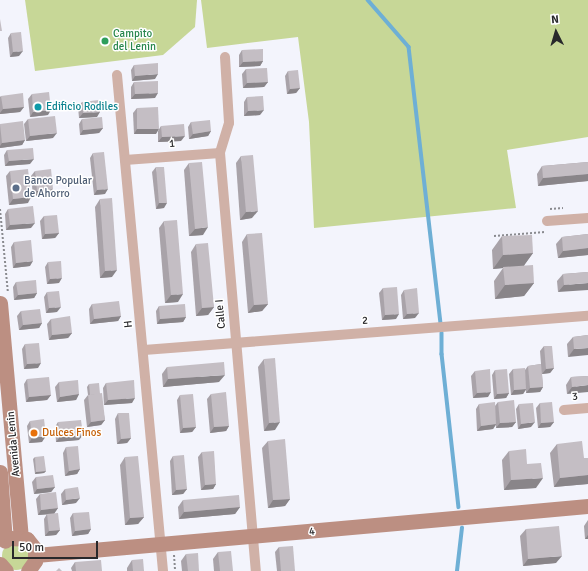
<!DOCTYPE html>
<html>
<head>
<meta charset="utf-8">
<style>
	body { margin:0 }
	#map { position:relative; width:588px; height:571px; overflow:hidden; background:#f3f4fc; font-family:Signika,sans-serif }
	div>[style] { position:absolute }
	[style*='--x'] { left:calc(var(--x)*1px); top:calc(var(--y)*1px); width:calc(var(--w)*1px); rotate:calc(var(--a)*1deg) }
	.green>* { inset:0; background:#c7d797 }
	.round { border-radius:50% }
	.stream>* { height:3.5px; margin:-1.75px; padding:0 1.75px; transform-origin:1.75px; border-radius:1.75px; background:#6eafd5 }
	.path>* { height:2px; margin-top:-1px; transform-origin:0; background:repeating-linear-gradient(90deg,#898a8f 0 2px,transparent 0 4px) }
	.street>* { height:10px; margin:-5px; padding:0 5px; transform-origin:5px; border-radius:5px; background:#d0b1a7 }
	.secondary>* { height:15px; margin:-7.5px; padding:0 7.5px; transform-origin:7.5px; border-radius:7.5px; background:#bc8f82 }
	.wall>* { inset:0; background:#a9a3a9 }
	.shaded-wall>* { inset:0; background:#898589 }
	.building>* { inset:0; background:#c4bec4 }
	.dots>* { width:11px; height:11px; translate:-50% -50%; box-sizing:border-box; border:2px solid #fff; border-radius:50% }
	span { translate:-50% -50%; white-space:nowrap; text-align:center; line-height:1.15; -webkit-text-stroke:3px #fff; paint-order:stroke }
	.leisure-label { font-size:11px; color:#27864d }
	.left { translate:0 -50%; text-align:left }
	.culture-label { font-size:11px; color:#0d838f }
	.street-label { font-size:11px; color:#28282b }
	.service-label { font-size:11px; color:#4e5e75 }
	.food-label { font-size:11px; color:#c56008 }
	.north { position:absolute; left:536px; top:12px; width:40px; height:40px; -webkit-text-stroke:3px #fff; paint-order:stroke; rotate:355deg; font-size:11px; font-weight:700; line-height:16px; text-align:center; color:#28282b }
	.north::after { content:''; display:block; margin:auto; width:14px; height:18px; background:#28282b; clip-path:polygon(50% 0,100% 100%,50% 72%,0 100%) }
	.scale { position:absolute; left:12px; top:541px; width:86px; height:18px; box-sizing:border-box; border:2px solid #28282b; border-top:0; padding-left:5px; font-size:12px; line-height:14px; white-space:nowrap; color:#28282b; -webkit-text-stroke:3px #fff; paint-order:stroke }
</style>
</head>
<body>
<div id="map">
	<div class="green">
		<i style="clip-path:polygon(25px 0,197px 0,195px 27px,163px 55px,35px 71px)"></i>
		<i style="clip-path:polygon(201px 0,588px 0,588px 137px,507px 150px,516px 208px,314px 228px,309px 122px,298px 37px,207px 48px)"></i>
		<i class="round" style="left:2px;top:542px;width:28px;height:28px"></i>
	</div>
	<div class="stream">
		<i style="--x:368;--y:0;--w:62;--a:48.9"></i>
		<i style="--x:409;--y:47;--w:277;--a:83.4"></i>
		<i style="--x:442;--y:333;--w:21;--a:90"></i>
		<i style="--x:442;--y:354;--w:154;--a:83.7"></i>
		<i style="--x:457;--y:571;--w:43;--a:-83.4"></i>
	</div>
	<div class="path">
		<i style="--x:0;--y:209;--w:84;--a:84.6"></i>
		<i style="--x:550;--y:209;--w:13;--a:-4"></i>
		<i style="--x:494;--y:236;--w:51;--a:-4.5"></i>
		<i style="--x:174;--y:555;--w:16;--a:86"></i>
	</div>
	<div class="street">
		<i style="--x:225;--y:57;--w:66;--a:86.5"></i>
		<i style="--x:229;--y:123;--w:31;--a:107"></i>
		<i style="--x:220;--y:153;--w:420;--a:85.1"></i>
		<i style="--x:117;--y:75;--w:498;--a:84.7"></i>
		<i style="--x:125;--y:160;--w:95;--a:-4.2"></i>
		<i style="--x:547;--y:221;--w:41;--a:-4.2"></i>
		<i style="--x:144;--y:350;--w:445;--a:-4.4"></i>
		<i style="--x:564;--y:410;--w:24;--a:-5"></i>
	</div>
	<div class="secondary">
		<i style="--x:0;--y:303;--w:235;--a:84.9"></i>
		<i style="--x:0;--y:472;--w:69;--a:85.9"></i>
		<i style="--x:11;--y:538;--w:16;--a:4"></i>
		<i style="--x:27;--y:539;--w:13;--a:51"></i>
		<i style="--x:35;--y:549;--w:12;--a:90"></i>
		<i style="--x:35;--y:561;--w:12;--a:125"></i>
		<i style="--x:36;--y:555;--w:554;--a:-5.07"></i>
		<i style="--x:0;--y:564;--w:9;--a:49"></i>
	</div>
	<div class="wall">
		<i style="clip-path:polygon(11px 33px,19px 56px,10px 57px,8px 38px)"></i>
		<i style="clip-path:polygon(242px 50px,263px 61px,260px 66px,239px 67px,239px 55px)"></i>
		<i style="clip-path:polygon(134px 65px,155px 79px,132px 81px,131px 70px)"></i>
		<i style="clip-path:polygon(246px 69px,268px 82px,264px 87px,243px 88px,242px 74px)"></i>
		<i style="clip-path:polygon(288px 71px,300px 88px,296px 93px,287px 94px,285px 76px)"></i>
		<i style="clip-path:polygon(134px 82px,155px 98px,131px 99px,131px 87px)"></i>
		<i style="clip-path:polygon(32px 94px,48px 115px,30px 117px,28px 99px)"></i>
		<i style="clip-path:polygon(1px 96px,24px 107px,20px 112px,0 114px,0 97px)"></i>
		<i style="clip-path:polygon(247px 97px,260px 115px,244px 116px,244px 102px)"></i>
		<i style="clip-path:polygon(82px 102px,97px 117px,79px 118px,78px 107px)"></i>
		<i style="clip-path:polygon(137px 108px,156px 134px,134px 134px,133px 113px)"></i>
		<i style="clip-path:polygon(28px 119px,53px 138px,26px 141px,24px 124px)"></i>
		<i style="clip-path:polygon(82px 119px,103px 128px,99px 133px,80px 135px,79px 124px)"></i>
		<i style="clip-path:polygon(191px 122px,211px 131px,208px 136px,189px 139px,188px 127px)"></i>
		<i style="clip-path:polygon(0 124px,25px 140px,22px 145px,0 148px)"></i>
		<i style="clip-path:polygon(161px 126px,181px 141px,158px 142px,158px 131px)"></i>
		<i style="clip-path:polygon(7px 150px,30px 164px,5px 166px,4px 155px)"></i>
		<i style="clip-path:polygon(93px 153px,105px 194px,94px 195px,90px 158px)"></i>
		<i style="clip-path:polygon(241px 156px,252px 218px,240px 220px,236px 163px)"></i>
		<i style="clip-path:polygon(588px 162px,588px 181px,538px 186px,537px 174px,542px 166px)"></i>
		<i style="clip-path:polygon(189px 163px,203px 235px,189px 236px,184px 170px)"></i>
		<i style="clip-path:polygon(156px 167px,164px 208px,156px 209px,152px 172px)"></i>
		<i style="clip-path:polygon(10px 171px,28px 203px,9px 205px,6px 176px)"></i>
		<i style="clip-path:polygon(35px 171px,49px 194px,33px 196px,31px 176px)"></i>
		<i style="clip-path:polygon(100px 199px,112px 277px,100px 278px,95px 207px)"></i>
		<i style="clip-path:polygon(8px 209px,31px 228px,6px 230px,5px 214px)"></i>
		<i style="clip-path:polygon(44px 216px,59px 233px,55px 238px,42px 239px,40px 221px)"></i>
		<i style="clip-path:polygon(164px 221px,178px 302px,165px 303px,159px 228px)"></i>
		<i style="clip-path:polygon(247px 234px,268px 304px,262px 311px,248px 313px,242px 242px)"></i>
		<i style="clip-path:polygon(588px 234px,588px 255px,558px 258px,556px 244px,562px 237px)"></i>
		<i style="clip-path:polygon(502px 236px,533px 253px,524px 265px,534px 283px,524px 296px,495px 299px,494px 281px,503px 268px,493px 269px,492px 250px)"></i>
		<i style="clip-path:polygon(14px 242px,30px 266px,13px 268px,11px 247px)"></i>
		<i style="clip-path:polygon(196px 244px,214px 307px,208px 315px,196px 316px,191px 252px)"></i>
		<i style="clip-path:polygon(48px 262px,59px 283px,47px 284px,45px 267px)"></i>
		<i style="clip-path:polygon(588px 272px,558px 292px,557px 281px,563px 274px)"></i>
		<i style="clip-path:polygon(16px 282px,37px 293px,34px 298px,14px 300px,13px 287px)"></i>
		<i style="clip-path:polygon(383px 288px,396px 319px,382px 320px,379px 293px)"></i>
		<i style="clip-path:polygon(404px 290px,415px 318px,403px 319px,401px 295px)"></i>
		<i style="clip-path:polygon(47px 292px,57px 312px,46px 313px,44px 297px)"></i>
		<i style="clip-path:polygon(92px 304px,121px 316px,118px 321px,90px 324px,89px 309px)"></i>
		<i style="clip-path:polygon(159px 306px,186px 317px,183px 322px,157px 324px,156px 311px)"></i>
		<i style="clip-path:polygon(21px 311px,42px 323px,39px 328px,19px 330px,17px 316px)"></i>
		<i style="clip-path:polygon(51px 319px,72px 333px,68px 338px,49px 340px,47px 324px)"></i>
		<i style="clip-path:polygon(588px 335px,568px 357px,567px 344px,573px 337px)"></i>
		<i style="clip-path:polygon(25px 344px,38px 368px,24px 369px,22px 349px)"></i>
		<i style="clip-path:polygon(544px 346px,554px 368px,550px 373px,542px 374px,543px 387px,540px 392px,526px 393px,526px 390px,523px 394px,511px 395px,509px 374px,513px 369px,525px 370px,528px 366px,541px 364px,540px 351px)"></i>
		<i style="clip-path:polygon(264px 359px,275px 430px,264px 431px,258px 367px)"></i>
		<i style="clip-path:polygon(167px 367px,219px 382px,163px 387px,162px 374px)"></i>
		<i style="clip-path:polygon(495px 370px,509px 393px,506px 398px,494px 399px,492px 375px)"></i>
		<i style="clip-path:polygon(475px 371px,488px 397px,473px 398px,471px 376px)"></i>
		<i style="clip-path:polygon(588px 376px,567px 394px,566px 385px,571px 377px)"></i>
		<i style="clip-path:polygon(27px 379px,51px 395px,47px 400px,26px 402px,24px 384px)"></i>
		<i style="clip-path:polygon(59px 382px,79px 394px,76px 400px,57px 402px,55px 387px)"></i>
		<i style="clip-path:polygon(106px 383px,132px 403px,104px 405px,103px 388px)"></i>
		<i style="clip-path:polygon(89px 384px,100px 394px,105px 420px,101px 425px,87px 427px,84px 400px,88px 395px,87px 387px)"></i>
		<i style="clip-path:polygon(211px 394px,229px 426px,226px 431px,210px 433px,207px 399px)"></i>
		<i style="clip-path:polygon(180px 395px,196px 427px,192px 432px,180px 433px,177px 400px)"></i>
		<i style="clip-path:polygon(498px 402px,516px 422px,512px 427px,496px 428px,496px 425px,493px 429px,477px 431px,476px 409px,479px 404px,495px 406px)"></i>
		<i style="clip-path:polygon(540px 403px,554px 422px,550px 427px,538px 428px,536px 408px)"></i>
		<i style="clip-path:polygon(519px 404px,531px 427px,518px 429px,516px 409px)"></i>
		<i style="clip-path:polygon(118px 413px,131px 438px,127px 443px,117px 444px,115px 419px)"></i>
		<i style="clip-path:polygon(30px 421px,42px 442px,29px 443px,27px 426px)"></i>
		<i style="clip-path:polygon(58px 422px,79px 440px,56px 442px,55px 427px)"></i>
		<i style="clip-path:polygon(268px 441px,290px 499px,285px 506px,268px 508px,262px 448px)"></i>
		<i style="clip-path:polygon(557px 444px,584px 458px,588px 458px,588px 484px,554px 487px,550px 453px)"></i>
		<i style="clip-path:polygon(66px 447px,80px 469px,77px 474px,65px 476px,63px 453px)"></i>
		<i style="clip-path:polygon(509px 451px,527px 464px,536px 488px,504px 490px,502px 460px)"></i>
		<i style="clip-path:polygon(202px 452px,216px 484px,213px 489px,201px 490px,198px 457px)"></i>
		<i style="clip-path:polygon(173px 456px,187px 489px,183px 494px,172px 495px,170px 461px)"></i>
		<i style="clip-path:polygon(35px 457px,46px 471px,44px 473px,35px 474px,33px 459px)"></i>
		<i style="clip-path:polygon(125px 457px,144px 517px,138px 524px,125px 525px,120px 465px)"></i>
		<i style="clip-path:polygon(36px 477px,55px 487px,51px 492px,34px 494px,32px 482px)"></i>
		<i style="clip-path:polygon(65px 489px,76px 503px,62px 505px,61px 494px)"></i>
		<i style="clip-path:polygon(40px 494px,58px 508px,54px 513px,60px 530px,56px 535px,45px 536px,44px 519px,47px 514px,38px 515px,36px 499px)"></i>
		<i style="clip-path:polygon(183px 500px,240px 507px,235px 514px,179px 519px,178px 507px)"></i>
		<i style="clip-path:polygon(73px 513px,91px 529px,88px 534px,72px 536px,70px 518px)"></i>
		<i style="clip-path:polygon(588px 520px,588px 539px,585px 539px,584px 526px)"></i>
		<i style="clip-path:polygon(526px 529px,556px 563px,523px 566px,520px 536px)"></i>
		<i style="clip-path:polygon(279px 547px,295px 571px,277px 571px,275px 552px)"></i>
		<i style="clip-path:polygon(218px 552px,233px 571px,214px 571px,213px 559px)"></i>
		<i style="clip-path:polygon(186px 554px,199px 571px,182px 571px,181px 561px)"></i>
		<i style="clip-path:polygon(132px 560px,144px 571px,127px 571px,127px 568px)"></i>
		<i style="clip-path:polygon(75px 562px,102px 571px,72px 571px,71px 568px)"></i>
	</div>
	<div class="shaded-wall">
		<i style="clip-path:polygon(23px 51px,19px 56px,10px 57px,13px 52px)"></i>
		<i style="clip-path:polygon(263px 61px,260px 66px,239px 67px,243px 62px)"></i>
		<i style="clip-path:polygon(158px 74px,155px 79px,132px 81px,135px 76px)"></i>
		<i style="clip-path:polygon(268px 82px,264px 87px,243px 88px,247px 83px)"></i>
		<i style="clip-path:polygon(300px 88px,296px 93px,287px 94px,290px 89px)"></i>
		<i style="clip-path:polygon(158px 93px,155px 98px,131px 99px,135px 94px)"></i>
		<i style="clip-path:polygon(24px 107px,20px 112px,0 114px,0 113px,3px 109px)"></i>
		<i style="clip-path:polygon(51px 110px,48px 115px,30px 117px,33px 112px)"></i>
		<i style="clip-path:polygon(264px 110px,260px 115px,244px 116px,248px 111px)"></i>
		<i style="clip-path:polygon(100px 112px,97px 117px,79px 118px,83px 113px)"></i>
		<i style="clip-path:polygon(103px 128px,99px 133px,80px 135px,83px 130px)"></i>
		<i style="clip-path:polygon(137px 129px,159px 129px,156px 134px,134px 134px)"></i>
		<i style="clip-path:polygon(211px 131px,208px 136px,189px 139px,193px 134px)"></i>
		<i style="clip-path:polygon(57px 133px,53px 138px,26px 141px,30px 136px)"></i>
		<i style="clip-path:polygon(185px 136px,181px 141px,158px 142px,162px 137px)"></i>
		<i style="clip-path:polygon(25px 140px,22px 145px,0 148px,0 146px,2px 143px)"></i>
		<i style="clip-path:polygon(34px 159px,30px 164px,5px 166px,9px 161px)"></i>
		<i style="clip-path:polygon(588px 174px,588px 181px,538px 186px,543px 178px)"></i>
		<i style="clip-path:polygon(53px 189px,49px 194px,33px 196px,37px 191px)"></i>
		<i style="clip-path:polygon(108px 189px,105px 194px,94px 195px,97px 190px)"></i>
		<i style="clip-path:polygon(31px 197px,28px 203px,9px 205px,13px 199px)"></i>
		<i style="clip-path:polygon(159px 203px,167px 203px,164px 208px,156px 209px)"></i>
		<i style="clip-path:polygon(258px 211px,252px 218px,240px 220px,246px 212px)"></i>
		<i style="clip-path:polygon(35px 223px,31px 228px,6px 230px,10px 225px)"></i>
		<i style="clip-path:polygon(208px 227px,203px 235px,189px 236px,195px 229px)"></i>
		<i style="clip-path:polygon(59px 233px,55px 238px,42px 239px,45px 234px)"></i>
		<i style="clip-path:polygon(588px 248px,588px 255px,558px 258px,563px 251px)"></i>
		<i style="clip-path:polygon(533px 253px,523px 267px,503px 267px,503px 268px,493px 269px,503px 255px)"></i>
		<i style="clip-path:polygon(33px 261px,30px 266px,13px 268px,16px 263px)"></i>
		<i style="clip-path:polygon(117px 270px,112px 277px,100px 278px,105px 271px)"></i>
		<i style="clip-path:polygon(62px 278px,59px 283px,47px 284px,50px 279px)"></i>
		<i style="clip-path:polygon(534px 283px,524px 296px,495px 299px,505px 285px)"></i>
		<i style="clip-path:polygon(588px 283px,588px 290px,558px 292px,564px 285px)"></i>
		<i style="clip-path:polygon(37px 293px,34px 298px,14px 300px,18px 295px)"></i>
		<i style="clip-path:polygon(183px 294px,178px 302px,165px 303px,171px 295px)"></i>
		<i style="clip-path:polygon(268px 304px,262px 311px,248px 313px,254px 305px)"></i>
		<i style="clip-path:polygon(61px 307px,57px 312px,46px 313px,49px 308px)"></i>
		<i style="clip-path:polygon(214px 307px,208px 315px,196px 316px,202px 308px)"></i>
		<i style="clip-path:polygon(419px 313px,415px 318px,403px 319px,407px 314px)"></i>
		<i style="clip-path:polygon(399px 314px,396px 319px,382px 320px,385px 315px)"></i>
		<i style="clip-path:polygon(121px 316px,118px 321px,90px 324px,94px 319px)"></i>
		<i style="clip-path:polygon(186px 317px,183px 322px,157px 324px,160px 319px)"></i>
		<i style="clip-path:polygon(42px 323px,39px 328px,19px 330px,23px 325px)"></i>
		<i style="clip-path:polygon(72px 333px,68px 338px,49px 340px,52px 335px)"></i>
		<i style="clip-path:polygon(588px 348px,588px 355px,568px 357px,574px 349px)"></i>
		<i style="clip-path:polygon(41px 363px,38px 368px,24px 369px,27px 364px)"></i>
		<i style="clip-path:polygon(554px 368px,550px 373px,542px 374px,546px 369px)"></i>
		<i style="clip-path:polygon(225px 375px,219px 382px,163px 387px,168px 379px)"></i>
		<i style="clip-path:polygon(588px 385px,588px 392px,567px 394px,572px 387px)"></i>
		<i style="clip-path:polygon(543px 387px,540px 392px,526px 393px,530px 388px)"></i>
		<i style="clip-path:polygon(526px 389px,523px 394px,511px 395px,514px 390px)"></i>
		<i style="clip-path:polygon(491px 392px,488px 397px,473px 398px,477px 393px)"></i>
		<i style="clip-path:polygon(509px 393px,506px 398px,494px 399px,497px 394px)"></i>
		<i style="clip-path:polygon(79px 394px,76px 400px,57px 402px,60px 397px)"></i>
		<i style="clip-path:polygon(51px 395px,47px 400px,26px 402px,29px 397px)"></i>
		<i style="clip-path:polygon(135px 398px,132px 403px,104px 405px,108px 400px)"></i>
		<i style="clip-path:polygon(105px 420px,101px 425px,87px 427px,91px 422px)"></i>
		<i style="clip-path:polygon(280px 422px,275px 430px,264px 431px,269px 423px)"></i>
		<i style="clip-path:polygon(516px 422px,512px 427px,496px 428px,500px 423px)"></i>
		<i style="clip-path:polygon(535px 422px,531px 427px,518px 429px,521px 424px)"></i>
		<i style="clip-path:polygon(554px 422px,550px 427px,538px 428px,541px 423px)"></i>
		<i style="clip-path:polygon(496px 424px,493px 429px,477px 431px,481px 426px)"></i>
		<i style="clip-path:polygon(229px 426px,226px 431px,210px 433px,214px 427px)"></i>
		<i style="clip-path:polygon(196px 427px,192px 432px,180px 433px,183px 428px)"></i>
		<i style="clip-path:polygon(83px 435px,79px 440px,56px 442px,60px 437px)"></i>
		<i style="clip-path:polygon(46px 436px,42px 442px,29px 443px,32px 438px)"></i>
		<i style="clip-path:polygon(131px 438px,127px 443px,117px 444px,121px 439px)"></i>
		<i style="clip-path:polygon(80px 469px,77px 474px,65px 476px,69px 471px)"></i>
		<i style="clip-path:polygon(46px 471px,44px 473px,35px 474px,36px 472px)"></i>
		<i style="clip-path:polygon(588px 475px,588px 484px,554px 487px,560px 478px)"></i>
		<i style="clip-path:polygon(543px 478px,536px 488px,504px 490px,511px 480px)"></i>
		<i style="clip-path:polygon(216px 484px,213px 489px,201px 490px,205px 485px)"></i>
		<i style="clip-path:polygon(55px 487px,51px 492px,34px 494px,37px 489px)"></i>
		<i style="clip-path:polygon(187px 489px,183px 494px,172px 495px,176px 490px)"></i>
		<i style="clip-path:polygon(80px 498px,76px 503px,62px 505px,66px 500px)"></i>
		<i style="clip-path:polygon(290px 499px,285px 506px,268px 508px,273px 500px)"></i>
		<i style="clip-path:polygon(240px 507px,235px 514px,179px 519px,184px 512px)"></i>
		<i style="clip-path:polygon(58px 508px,54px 514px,38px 515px,41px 510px)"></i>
		<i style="clip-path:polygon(144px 517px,138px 524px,125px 525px,130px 518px)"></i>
		<i style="clip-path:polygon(91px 529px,88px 534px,72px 536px,75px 531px)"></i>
		<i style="clip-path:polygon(60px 530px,56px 535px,45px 536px,49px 531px)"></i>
		<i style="clip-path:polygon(588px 535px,588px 539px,585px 539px)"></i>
		<i style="clip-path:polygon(562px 556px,556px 563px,523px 566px,528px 559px)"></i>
	</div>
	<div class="building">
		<i style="clip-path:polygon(0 19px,2px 31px,0 31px)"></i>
		<i style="clip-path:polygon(21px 32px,23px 51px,13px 52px,11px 33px)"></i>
		<i style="clip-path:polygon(263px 49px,263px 61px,243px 62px,242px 50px)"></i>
		<i style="clip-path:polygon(158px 63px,158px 74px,135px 76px,134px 65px)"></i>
		<i style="clip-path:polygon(267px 68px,268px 82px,247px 83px,246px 69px)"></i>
		<i style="clip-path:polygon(298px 70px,300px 88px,290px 89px,288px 71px)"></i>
		<i style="clip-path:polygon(158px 81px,158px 93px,135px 94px,134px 82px)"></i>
		<i style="clip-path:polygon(49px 92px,51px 110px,33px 112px,32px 94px)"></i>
		<i style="clip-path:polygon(23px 93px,24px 107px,3px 109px,1px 96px)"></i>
		<i style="clip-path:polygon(263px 96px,264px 110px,248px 111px,247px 97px)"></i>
		<i style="clip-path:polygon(99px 100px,100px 112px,83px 113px,82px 102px)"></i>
		<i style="clip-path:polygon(158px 107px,159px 129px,137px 129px,137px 108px)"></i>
		<i style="clip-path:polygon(55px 116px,57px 133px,30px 136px,28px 119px)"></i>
		<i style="clip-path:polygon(102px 117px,103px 128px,83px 130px,82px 119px)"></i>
		<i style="clip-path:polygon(210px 120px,211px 131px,193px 134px,191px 122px)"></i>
		<i style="clip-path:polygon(23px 121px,25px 140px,2px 143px,0 124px)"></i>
		<i style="clip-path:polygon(184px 124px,185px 136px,162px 137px,161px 126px)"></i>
		<i style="clip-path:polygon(33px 148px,34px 159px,9px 161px,7px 150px)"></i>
		<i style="clip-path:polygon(104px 152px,108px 189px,97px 190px,93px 153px)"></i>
		<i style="clip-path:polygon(253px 155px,258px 211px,246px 212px,241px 156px)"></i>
		<i style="clip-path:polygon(202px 162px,208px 227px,195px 229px,189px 163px)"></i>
		<i style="clip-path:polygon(588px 162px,588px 174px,543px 178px,542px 166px)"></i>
		<i style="clip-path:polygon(156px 167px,164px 167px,167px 203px,159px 203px)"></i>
		<i style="clip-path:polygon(28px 169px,31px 197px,13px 199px,10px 171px)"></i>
		<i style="clip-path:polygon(51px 169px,53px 189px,37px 191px,35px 171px)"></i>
		<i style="clip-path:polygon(112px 198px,117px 270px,105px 271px,100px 199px)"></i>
		<i style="clip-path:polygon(33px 206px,35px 223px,10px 225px,8px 209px)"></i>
		<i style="clip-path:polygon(57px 215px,59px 233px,45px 234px,44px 216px)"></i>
		<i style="clip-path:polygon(177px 220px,183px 294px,171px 295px,164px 221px)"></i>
		<i style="clip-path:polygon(262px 233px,268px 304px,254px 305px,247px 234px)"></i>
		<i style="clip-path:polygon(588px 234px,588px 248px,563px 251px,562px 237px)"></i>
		<i style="clip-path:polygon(532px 235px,533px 253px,503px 255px,502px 236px)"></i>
		<i style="clip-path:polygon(31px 240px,33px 261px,16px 263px,14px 242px)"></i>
		<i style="clip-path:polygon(208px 243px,214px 307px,202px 308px,196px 244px)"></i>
		<i style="clip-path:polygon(61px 261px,62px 278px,50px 279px,48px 262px)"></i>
		<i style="clip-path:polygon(533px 265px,534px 283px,505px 285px,503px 267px)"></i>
		<i style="clip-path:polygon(588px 272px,588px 283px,564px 285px,563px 274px)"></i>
		<i style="clip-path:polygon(36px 280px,37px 293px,18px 295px,16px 282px)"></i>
		<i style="clip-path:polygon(397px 287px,399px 314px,385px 315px,383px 288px)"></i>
		<i style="clip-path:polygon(417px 288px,419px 313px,407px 314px,404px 290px)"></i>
		<i style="clip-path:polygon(59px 291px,61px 307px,49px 308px,47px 292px)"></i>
		<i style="clip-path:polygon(119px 301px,121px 316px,94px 319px,92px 304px)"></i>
		<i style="clip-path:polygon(185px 304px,186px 317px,160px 319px,159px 306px)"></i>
		<i style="clip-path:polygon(40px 309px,42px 323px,23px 325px,21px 311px)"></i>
		<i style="clip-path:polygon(70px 316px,72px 333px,52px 335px,51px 319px)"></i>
		<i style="clip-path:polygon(588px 335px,588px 348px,574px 349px,573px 337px)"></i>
		<i style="clip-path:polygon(39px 343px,41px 363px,27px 364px,25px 344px)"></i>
		<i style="clip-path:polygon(544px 346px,552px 346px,554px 368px,546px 369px)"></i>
		<i style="clip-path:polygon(275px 358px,280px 422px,269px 423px,264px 359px)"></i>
		<i style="clip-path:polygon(224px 362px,225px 375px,168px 379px,167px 367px)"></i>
		<i style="clip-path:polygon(541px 364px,543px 387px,530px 388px,528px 366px)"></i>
		<i style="clip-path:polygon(525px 368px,526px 389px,514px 390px,513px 369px)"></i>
		<i style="clip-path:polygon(490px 369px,491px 392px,477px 393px,475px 371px)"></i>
		<i style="clip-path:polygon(507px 369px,509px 393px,497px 394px,495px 370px)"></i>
		<i style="clip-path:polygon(588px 376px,588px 385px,572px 387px,571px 377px)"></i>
		<i style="clip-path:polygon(49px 377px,51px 395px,29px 397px,27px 379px)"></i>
		<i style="clip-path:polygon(78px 380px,79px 394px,60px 397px,59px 382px)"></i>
		<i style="clip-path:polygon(134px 380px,135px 398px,108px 400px,106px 383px)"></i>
		<i style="clip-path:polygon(99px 383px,100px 394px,90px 395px,89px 384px)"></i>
		<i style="clip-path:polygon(226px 392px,229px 426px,214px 427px,211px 394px)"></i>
		<i style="clip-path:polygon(102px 393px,105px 420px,91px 422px,88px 395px)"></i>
		<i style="clip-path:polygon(193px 394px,196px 427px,183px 428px,180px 395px)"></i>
		<i style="clip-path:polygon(514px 400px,516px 422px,500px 423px,498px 402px)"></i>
		<i style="clip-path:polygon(495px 402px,496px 424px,481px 426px,479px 404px)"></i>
		<i style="clip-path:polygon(552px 402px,554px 422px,541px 423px,540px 403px)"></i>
		<i style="clip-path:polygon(533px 403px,535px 422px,521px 424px,519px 404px)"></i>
		<i style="clip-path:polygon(118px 413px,129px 413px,131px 438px,121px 439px)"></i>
		<i style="clip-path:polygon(44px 419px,46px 436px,32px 438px,30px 421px)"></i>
		<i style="clip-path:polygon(81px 420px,83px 435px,60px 437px,58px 422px)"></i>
		<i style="clip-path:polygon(285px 439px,290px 499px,273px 500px,268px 441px)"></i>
		<i style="clip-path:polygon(582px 441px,584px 458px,588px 458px,588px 475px,560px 478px,557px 444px)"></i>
		<i style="clip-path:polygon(78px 446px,80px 469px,69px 471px,66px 447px)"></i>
		<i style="clip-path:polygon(526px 449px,527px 464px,541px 463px,543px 478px,511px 480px,509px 451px)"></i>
		<i style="clip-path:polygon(214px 451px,216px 484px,205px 485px,202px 452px)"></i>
		<i style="clip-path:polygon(184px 455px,187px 489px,176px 490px,173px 456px)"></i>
		<i style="clip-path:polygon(44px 456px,46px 471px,36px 472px,35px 457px)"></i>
		<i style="clip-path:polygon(138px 456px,144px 517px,130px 518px,125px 457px)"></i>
		<i style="clip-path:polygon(53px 475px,55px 487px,37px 489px,36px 477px)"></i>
		<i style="clip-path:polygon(78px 487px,80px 498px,66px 500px,65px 489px)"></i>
		<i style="clip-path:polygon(56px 492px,58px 508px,41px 510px,40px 494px)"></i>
		<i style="clip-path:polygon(239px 495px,240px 507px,184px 512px,183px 500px)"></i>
		<i style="clip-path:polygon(89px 512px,91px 529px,75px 531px,73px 513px)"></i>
		<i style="clip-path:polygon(58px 513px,60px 530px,49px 531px,47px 514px)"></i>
		<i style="clip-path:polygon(559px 526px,562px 556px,528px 559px,526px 529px)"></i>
		<i style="clip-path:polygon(293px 546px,295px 571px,281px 571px,279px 547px)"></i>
		<i style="clip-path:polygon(231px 551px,233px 571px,220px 571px,218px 552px)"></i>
		<i style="clip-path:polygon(198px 553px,199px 571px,188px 571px,186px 554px)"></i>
		<i style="clip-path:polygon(143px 559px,144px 571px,133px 571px,132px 560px)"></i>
		<i style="clip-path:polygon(101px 560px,102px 571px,76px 571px,75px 562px)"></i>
		<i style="clip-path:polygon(59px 568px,62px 571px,56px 571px)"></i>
	</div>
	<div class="dots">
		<i style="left:105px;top:41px;background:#2e9e5b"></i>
		<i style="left:38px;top:107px;background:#0f9aa8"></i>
		<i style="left:16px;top:188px;background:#5c6f8a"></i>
		<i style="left:34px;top:433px;background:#e8710a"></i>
	</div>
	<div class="leisure-label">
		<span class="left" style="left:113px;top:41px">Campito<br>del Lenin</span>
	</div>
	<div class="culture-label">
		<span class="left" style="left:46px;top:107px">Edificio Rodiles</span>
	</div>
	<div class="street-label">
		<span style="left:172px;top:144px;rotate:-4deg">1</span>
		<span style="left:221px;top:314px;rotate:-95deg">Calle I</span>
		<span style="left:365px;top:321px;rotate:-4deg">2</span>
		<span style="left:129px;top:324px;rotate:-96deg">H</span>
		<span style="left:575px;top:397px;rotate:-5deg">3</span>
		<span style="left:14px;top:444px;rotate:-95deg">Avenida Lenin</span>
		<span style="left:312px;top:532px;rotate:-5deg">4</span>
	</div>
	<div class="service-label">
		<span class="left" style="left:24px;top:188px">Banco Popular<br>de Ahorro</span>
	</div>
	<div class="food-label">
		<span class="left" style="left:42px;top:433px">Dulces Finos</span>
	</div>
	<div class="north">N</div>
	<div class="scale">50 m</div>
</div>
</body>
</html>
